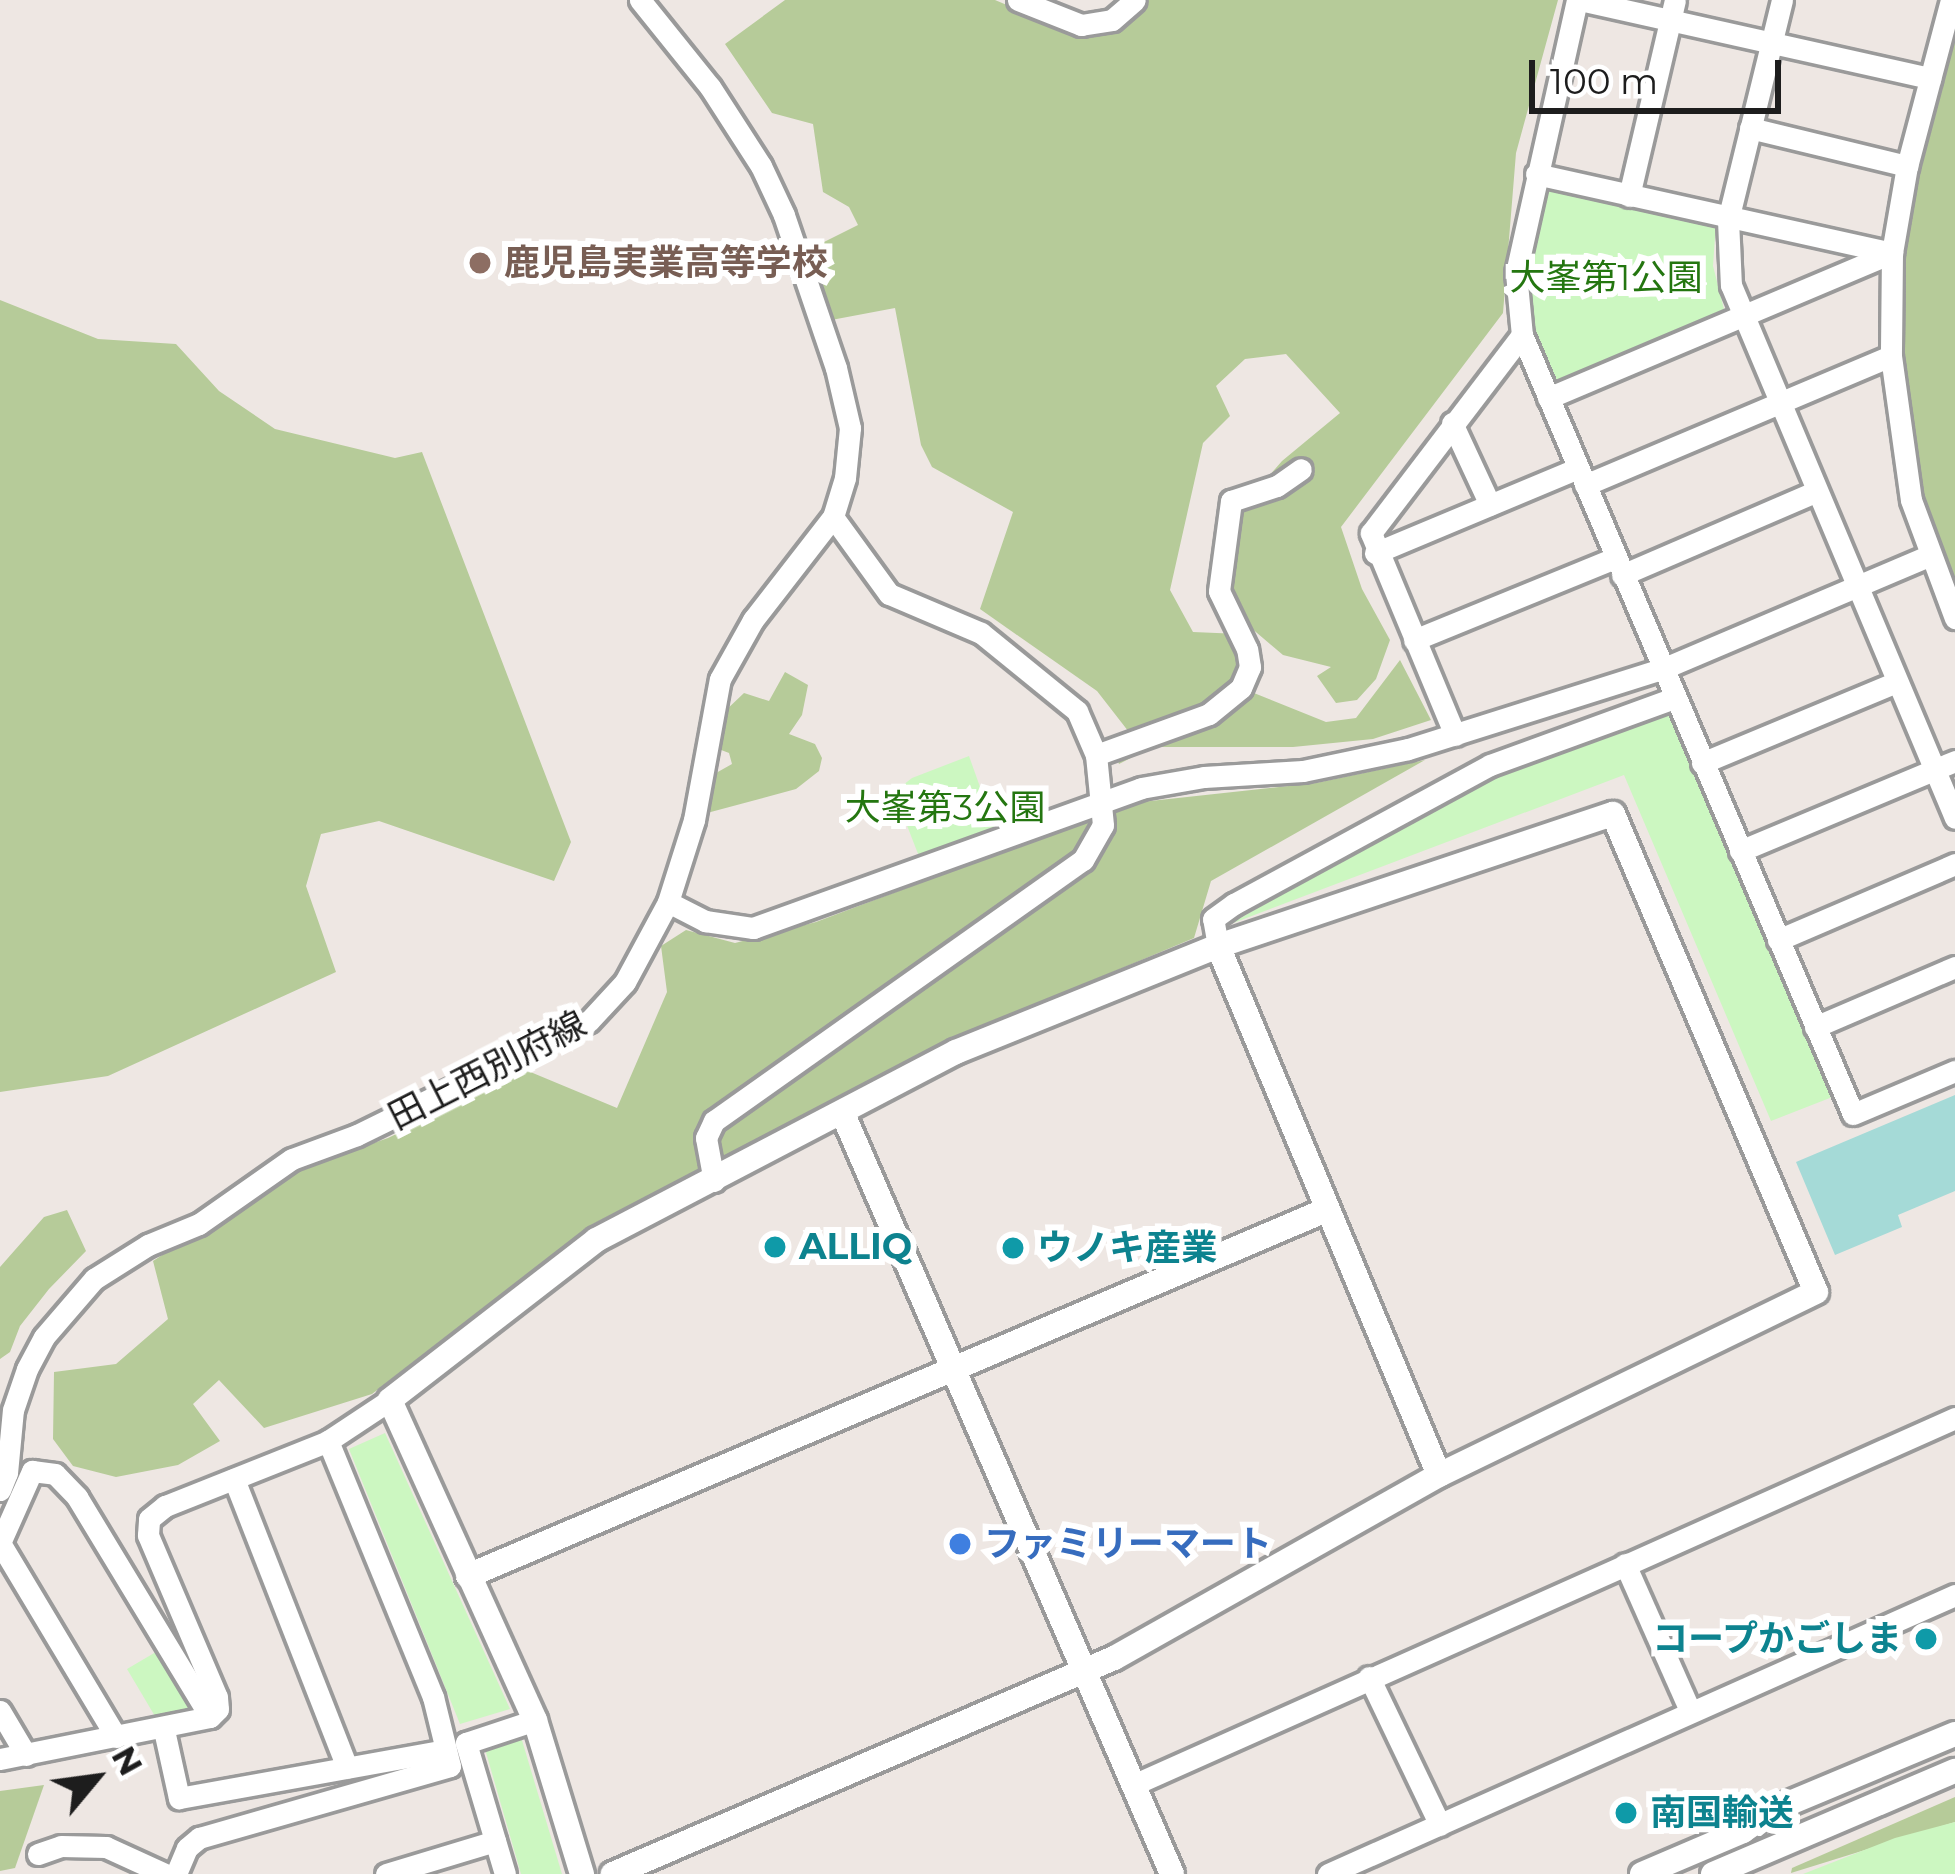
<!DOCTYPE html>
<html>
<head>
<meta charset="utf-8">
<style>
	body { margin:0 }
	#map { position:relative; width:1955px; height:1874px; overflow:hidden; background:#eee7e3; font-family:Montserrat,"Noto Sans JP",sans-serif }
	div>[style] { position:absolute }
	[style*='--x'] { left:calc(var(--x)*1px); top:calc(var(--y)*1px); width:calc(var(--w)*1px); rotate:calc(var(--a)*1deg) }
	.forest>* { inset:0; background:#b6cb99 }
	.park>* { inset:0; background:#ccf7c1 }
	.water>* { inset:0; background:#a5dad7 }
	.roads { filter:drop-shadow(3px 0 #9a9a9a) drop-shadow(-3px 0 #9a9a9a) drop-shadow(0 3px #9a9a9a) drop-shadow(0 -3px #9a9a9a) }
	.minor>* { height:21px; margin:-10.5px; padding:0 10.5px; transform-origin:10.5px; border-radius:10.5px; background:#fff }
	.tertiary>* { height:24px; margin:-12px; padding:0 12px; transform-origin:12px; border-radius:12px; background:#fff }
	.dots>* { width:33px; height:33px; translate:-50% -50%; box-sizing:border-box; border:6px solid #fff; border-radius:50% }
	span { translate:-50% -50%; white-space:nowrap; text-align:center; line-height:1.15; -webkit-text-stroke:12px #fff; paint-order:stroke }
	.education-label { font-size:36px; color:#785e54; font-weight:700 }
	.left { translate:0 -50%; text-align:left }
	.park-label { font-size:36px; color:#247610 }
	.street-label { font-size:36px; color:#1d1d1d }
	.culture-label { font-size:36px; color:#0d838f; font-weight:700 }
	.right { translate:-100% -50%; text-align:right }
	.shop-label { font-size:36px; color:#366cbe; font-weight:700 }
	.north { position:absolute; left:36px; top:1718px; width:120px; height:120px; -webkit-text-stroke:9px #fff; paint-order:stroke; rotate:61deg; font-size:33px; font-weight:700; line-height:48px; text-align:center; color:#1d1d1d }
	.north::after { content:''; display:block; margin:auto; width:42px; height:54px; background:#1d1d1d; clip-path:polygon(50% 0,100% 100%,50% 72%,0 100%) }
	.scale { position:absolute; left:1529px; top:60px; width:252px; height:54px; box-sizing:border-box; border:6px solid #1d1d1d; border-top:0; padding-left:15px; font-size:36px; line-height:42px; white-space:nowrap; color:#1d1d1d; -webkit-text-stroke:9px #fff; paint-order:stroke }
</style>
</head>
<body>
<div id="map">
	<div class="forest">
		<i style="clip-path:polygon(785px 0,995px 0,1069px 31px,1141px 0,1558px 0,1516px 153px,1503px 313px,1341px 527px,1362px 589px,1390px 640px,1376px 679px,1357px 700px,1336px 703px,1317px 676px,1331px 667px,1283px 655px,1243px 621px,1221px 586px,1233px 533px,1249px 499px,1282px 461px,1340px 413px,1286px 354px,1245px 359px,1216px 386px,1230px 416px,1203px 443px,1170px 590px,1193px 632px,1240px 634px,1249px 691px,1326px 722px,1356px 718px,1400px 660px,1431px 720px,1373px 739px,1293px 747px,1152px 747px,1119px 764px,1115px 753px,1132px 736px,1097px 691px,980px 609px,1013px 512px,932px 467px,921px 445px,895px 308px,826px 321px,806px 251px,858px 225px,849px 207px,823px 192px,813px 124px,772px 113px,725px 44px)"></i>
		<i style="clip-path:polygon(1955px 25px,1955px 586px,1938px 552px,1918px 487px,1903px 376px,1901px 257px,1918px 153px)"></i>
		<i style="clip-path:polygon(0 300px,98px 339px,176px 344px,219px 391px,275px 429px,395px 458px,422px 452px,571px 842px,554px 881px,379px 821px,321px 834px,306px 886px,336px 972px,108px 1076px,0 1092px)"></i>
		<i style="clip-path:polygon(785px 672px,808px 685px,802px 715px,789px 734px,815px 744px,822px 758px,819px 771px,796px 789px,707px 813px,716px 773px,732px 764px,729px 753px,716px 748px,723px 713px,744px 693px,769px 701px)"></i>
		<i style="clip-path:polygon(1425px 760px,1211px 881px,1194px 938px,955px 1038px,593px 1224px,372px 1394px,264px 1428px,219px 1380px,193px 1404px,220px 1441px,178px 1465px,116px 1477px,73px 1466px,53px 1439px,54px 1372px,116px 1364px,168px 1319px,153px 1261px,290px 1172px,388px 1138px,528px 1071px,617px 1108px,667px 992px,661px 946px,686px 930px,735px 943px,816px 922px,1132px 803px,1316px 783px)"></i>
		<i style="clip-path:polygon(67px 1210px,86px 1251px,49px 1289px,20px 1326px,10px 1352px,0 1359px,0 1267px,44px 1217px)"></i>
		<i style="clip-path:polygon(44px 1785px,15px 1868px,0 1871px,0 1791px)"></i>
		<i style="clip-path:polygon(1955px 1797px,1955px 1822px,1791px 1873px,1792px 1868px)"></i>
	</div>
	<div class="park">
		<i style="clip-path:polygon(1551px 184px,1716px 223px,1713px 266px,1725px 313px,1558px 385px,1549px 383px,1529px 334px,1524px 287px,1542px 189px)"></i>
		<i style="clip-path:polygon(1667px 710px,1674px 714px,1835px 1096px,1771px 1121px,1624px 775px,1228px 925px,1510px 764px)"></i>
		<i style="clip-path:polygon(969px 756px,995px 829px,920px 859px,894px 792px,912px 778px)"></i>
		<i style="clip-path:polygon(385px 1433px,510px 1709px,460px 1724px,349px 1449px)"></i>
		<i style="clip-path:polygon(161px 1649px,197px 1709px,159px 1723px,127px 1669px)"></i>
		<i style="clip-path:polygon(521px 1737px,562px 1874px,521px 1874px,485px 1749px)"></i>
		<i style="clip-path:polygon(1955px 1822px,1955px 1874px,1803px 1874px,1895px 1838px)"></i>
	</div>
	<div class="water">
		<i style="clip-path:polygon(1955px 1095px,1955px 1191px,1898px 1215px,1902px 1227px,1835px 1255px,1796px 1162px)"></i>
	</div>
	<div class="roads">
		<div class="minor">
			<i style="--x:1018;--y:0;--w:68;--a:21.6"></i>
			<i style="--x:1081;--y:25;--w:31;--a:-9"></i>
			<i style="--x:1112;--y:20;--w:30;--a:-41"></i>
			<i style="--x:1577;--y:0;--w:280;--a:102.6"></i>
			<i style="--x:1516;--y:273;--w:62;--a:84.5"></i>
			<i style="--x:1522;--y:335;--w:846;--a:66.98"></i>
			<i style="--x:1853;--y:1114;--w:111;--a:-22.9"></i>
			<i style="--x:1580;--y:0;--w:359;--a:12.6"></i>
			<i style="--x:1782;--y:0;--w:227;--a:103.8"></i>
			<i style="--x:1728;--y:220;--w:65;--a:87.4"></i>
			<i style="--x:1731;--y:285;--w:578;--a:67.2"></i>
			<i style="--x:1951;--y:0;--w:172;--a:104.8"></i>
			<i style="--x:1907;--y:166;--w:88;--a:99.8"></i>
			<i style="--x:1892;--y:253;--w:103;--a:90.6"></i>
			<i style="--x:1891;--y:356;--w:145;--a:82.1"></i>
			<i style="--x:1911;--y:500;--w:126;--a:69.6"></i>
			<i style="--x:1750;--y:128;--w:162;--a:13.6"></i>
			<i style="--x:1536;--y:174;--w:365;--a:12.5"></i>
			<i style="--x:1629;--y:196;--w:201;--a:-76.8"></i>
			<i style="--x:1548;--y:398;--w:373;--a:-22.9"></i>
			<i style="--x:1452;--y:423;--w:90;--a:65.1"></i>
			<i style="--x:1585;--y:485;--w:332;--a:-22.9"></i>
			<i style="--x:1375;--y:553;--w:220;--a:-22.7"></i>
			<i style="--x:1622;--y:575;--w:212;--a:-23.3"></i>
			<i style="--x:1414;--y:640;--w:217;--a:-22.2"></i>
			<i style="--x:1455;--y:735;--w:219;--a:-112.6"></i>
			<i style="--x:1371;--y:533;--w:249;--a:-52.7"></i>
			<i style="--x:1096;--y:755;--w:120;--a:-19.9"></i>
			<i style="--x:1209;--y:714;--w:41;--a:-39.1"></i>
			<i style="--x:1241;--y:688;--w:23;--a:-67"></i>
			<i style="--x:1250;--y:667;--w:18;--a:-99"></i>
			<i style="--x:1247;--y:649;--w:64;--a:-115.8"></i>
			<i style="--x:1219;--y:591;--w:91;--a:-82.4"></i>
			<i style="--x:1231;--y:501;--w:48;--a:-18.1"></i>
			<i style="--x:1277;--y:486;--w:29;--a:-35"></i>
			<i style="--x:1702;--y:763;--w:211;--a:-22.6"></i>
			<i style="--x:1740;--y:851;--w:233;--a:-22.7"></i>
			<i style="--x:668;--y:902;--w:42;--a:27.2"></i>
			<i style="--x:705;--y:921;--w:49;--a:8.3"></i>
			<i style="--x:753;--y:928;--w:412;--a:-19.8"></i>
			<i style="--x:1141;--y:788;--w:64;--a:-9.9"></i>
			<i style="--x:1204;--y:777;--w:99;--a:-3.5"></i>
			<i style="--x:1303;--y:771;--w:107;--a:-11.8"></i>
			<i style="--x:1408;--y:749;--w:266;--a:-17.5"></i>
			<i style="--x:1662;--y:669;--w:289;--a:-23"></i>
			<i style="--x:1778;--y:940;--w:193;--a:-23.2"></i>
			<i style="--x:1218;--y:946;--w:27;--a:-100"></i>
			<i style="--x:1213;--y:919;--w:26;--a:-36"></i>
			<i style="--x:1234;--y:904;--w:291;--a:-28.5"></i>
			<i style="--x:1490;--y:765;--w:196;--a:-20"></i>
			<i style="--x:1815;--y:1027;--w:152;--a:-23.2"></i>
			<i style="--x:714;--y:1181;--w:44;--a:-100.5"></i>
			<i style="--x:706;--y:1138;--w:19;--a:-65"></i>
			<i style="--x:714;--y:1121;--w:452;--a:-35.3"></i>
			<i style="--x:1083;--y:860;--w:40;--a:-60.3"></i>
			<i style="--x:1103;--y:825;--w:70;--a:-95.7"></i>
			<i style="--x:1096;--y:755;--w:48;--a:-113.4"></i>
			<i style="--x:1077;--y:711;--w:124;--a:-140.9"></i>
			<i style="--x:981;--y:633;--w:100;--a:-157"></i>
			<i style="--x:889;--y:594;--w:95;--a:-126"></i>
			<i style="--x:234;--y:1479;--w:310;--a:68.6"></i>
			<i style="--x:0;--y:1490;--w:18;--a:-68"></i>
			<i style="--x:7;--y:1473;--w:63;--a:-84.6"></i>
			<i style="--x:13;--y:1410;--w:43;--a:-71.1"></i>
			<i style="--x:27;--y:1369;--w:36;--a:-62"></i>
			<i style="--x:44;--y:1337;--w:77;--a:-49.2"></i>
			<i style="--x:94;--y:1279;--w:64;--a:-32.2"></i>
			<i style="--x:148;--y:1245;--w:55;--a:-22.4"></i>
			<i style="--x:199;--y:1224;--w:113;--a:-35"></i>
			<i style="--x:292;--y:1159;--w:69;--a:-20.3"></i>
			<i style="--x:357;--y:1135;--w:258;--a:-26.2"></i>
			<i style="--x:589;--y:1021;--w:53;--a:-47.3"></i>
			<i style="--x:625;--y:982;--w:91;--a:-61.7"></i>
			<i style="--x:668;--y:902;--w:86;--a:-72.4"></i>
			<i style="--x:694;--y:820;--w:143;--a:-79.6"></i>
			<i style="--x:720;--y:679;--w:68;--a:-60.8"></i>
			<i style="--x:753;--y:620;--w:130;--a:-52.2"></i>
			<i style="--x:833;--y:517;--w:41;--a:-72.9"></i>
			<i style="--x:845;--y:478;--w:50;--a:-84.3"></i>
			<i style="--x:850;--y:428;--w:62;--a:-103.1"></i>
			<i style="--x:836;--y:368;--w:162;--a:-108.8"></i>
			<i style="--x:784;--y:215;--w:54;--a:-115.1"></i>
			<i style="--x:761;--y:166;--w:94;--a:-122.8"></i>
			<i style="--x:710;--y:87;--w:112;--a:-128.8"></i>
			<i style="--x:0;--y:1543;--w:79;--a:-66"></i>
			<i style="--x:32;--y:1471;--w:23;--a:7"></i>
			<i style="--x:55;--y:1474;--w:32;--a:46"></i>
			<i style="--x:77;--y:1497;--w:257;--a:58.8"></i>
			<i style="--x:0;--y:1543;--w:226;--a:59.1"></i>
			<i style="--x:1625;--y:1564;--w:161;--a:66.1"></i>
			<i style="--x:1369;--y:1677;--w:164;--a:64.4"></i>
			<i style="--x:0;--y:1711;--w:51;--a:59.4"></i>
			<i style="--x:164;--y:1730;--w:70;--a:77.6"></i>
			<i style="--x:179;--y:1798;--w:270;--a:-10.2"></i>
			<i style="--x:0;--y:1759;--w:214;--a:-11.3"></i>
			<i style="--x:210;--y:1717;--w:11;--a:-45"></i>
			<i style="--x:218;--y:1709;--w:12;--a:-95"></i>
			<i style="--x:217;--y:1697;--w:176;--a:-113.1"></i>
			<i style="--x:148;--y:1535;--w:16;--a:-86"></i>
			<i style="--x:149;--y:1519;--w:21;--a:-39"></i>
			<i style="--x:165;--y:1506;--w:175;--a:-21.7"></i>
			<i style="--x:328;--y:1441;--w:74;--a:-33.5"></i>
			<i style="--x:1133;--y:1785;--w:900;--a:-24.06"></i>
			<i style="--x:38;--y:1854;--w:24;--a:-19"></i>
			<i style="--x:61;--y:1846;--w:45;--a:1.3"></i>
			<i style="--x:106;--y:1847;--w:65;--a:24.6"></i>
			<i style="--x:176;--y:1874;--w:28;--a:-67"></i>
			<i style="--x:187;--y:1848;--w:16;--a:-40"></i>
			<i style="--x:199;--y:1838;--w:261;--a:-16"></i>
			<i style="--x:450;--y:1766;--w:71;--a:-103.8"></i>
			<i style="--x:433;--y:1697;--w:277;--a:-112.3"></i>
			<i style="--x:386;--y:1874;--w:114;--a:-16.8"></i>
			<i style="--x:505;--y:1874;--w:137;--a:-106.6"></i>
			<i style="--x:466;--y:1743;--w:73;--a:-18.4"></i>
			<i style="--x:1328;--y:1874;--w:686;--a:-23.99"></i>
		</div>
		<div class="tertiary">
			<i style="--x:1218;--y:946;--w:573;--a:67.33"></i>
			<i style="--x:843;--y:1114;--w:828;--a:66.59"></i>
			<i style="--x:468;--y:1576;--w:933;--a:-23.1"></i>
			<i style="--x:582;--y:1874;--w:161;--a:-107"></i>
			<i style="--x:535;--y:1720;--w:351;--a:-114.4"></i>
			<i style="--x:390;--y:1400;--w:261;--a:-37.8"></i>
			<i style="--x:596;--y:1240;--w:406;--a:-27.6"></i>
			<i style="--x:956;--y:1052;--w:283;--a:-22"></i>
			<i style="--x:1218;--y:946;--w:416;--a:-18.5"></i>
			<i style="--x:1613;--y:814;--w:519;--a:66.99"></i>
			<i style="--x:1816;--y:1292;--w:419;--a:154.1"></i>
			<i style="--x:1439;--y:1475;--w:373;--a:150.6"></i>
			<i style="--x:1114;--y:1658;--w:546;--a:156.68"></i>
			<i style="--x:1642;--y:1874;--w:110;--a:-23.1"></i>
			<i style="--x:1743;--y:1831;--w:37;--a:-35"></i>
			<i style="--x:1773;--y:1810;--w:197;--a:-22.7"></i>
			<i style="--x:1713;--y:1874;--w:263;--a:-23.1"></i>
		</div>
	</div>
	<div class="dots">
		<i style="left:480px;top:263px;background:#8d6e63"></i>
		<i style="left:775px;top:1247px;background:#0f9aa8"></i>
		<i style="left:1013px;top:1248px;background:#0f9aa8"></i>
		<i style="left:960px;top:1544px;background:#3f7fe0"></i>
		<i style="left:1926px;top:1639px;background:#0f9aa8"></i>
		<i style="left:1626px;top:1813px;background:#0f9aa8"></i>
	</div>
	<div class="education-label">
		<span class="left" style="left:504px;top:263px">鹿児島実業高等学校</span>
	</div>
	<div class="park-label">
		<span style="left:1606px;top:278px">大峯第1公園</span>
		<span style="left:945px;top:808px">大峯第3公園</span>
	</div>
	<div class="street-label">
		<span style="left:487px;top:1070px;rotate:-27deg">田上西別府線</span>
	</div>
	<div class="culture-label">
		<span class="left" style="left:799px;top:1247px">ALLIQ</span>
		<span class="left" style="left:1037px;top:1248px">ウノキ産業</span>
		<span class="right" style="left:1902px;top:1639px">コープかごしま</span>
		<span class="left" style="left:1650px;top:1813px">南国輸送</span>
	</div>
	<div class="shop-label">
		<span class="left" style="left:984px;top:1544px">ファミリーマート</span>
	</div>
	<div class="north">N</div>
	<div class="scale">100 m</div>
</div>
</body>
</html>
